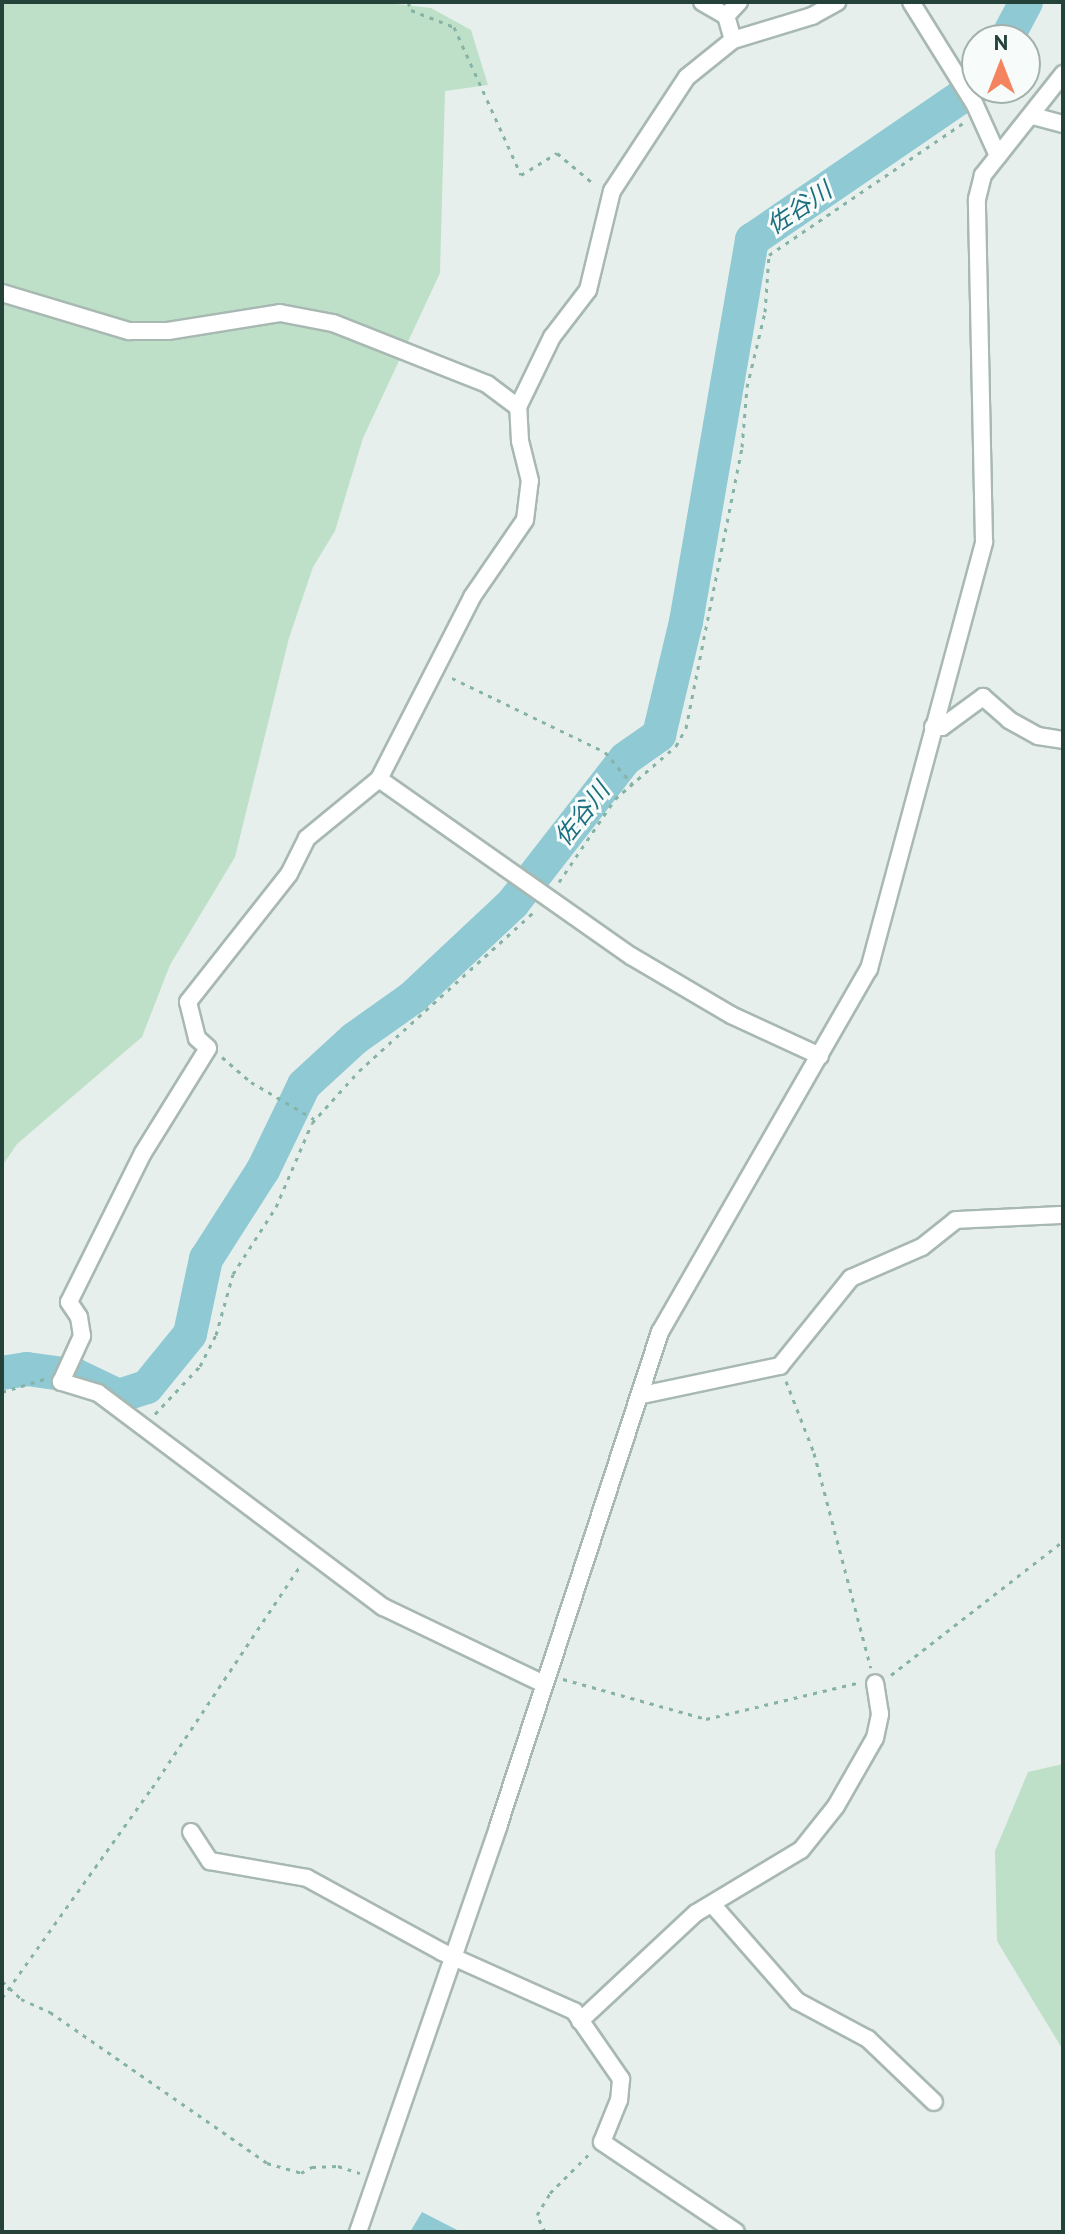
<!DOCTYPE html>
<html>
<head>
<meta charset="utf-8">
<style>
	body { margin:0 }
	#map { position:relative; width:1065px; height:2234px; overflow:hidden; background:#e6efeb; font-family:"PT Sans","Noto Sans JP",sans-serif }
	div>[style] { position:absolute }
	[style*='--x'] { left:calc(var(--x)*1px); top:calc(var(--y)*1px); width:calc(var(--w)*1px); rotate:calc(var(--a)*1deg) }
	.green>* { inset:0; background:#bfe0c8 }
	.water>* { inset:0; background:#8ec9d4 }
	.river>* { height:34px; margin:-17px; padding:0 17px; transform-origin:17px; border-radius:17px; background:#8ec9d4 }
	.path>* { height:3px; margin-top:-1.5px; transform-origin:0; background:repeating-linear-gradient(90deg,#86b3a5 0 4px,transparent 0 10px) }
	.roads { filter:drop-shadow(2px 0 #a8b8b2) drop-shadow(-2px 0 #a8b8b2) drop-shadow(0 2px #a8b8b2) drop-shadow(0 -2px #a8b8b2) }
	.minor>* { height:16px; margin:-8px; padding:0 8px; transform-origin:8px; border-radius:8px; background:#fff }
	span { translate:-50% -50%; white-space:nowrap; text-align:center; line-height:1.15; -webkit-text-stroke:6px #f7fbf9; paint-order:stroke }
	.water-label { font-size:24px; color:#1c6f80; font-style:italic }
	.frame { position:absolute; inset:0; border:4px solid #24423a; pointer-events:none }
	.north { position:absolute; left:961px; top:24px; width:80px; height:80px; box-sizing:border-box; background:#f7fbf9; border:2px solid #a3b1ad; border-radius:50%; rotate:0deg; font-size:22px; font-weight:700; line-height:32px; text-align:center; color:#24423a }
	.north::after { content:''; display:block; margin:auto; width:28px; height:36px; background:#f4845f; clip-path:polygon(50% 0,100% 100%,50% 72%,0 100%) }
</style>
</head>
<body>
<div id="map">
	<div class="green">
		<i style="clip-path:polygon(2px 2px,379px 2px,431px 8px,471px 30px,488px 85px,445px 91px,440px 273px,363px 438px,335px 531px,313px 567px,289px 638px,235px 857px,170px 965px,142px 1037px,17px 1144px,2px 1166px)"></i>
		<i style="clip-path:polygon(1063px 1764px,1063px 2050px,997px 1941px,995px 1851px,1028px 1772px)"></i>
	</div>
	<div class="water">
		<i style="clip-path:polygon(422px 2212px,461px 2232px,410px 2232px)"></i>
	</div>
	<div class="river">
		<i style="--x:1006;--y:40;--w:43;--a:-62.2"></i>
		<i style="--x:2;--y:1373;--w:25;--a:-9"></i>
		<i style="--x:27;--y:1369;--w:50;--a:8"></i>
		<i style="--x:77;--y:1376;--w:47;--a:25.5"></i>
		<i style="--x:119;--y:1396;--w:29;--a:-18"></i>
		<i style="--x:147;--y:1387;--w:68;--a:-50.9"></i>
		<i style="--x:190;--y:1334;--w:77;--a:-78"></i>
		<i style="--x:206;--y:1259;--w:106;--a:-57.4"></i>
		<i style="--x:263;--y:1170;--w:94;--a:-64.2"></i>
		<i style="--x:304;--y:1085;--w:68;--a:-42.6"></i>
		<i style="--x:354;--y:1039;--w:71;--a:-35.3"></i>
		<i style="--x:412;--y:998;--w:139;--a:-43.2"></i>
		<i style="--x:513;--y:903;--w:182;--a:-52.1"></i>
		<i style="--x:625;--y:759;--w:42;--a:-35.2"></i>
		<i style="--x:659;--y:735;--w:116;--a:-76.6"></i>
		<i style="--x:686;--y:622;--w:388;--a:-80.2"></i>
		<i style="--x:752;--y:240;--w:273;--a:-34.4"></i>
	</div>
	<div class="path">
		<i style="--x:408;--y:2;--w:9;--a:69"></i>
		<i style="--x:411;--y:10;--w:46;--a:21.6"></i>
		<i style="--x:454;--y:27;--w:162;--a:65.6"></i>
		<i style="--x:521;--y:175;--w:42;--a:-31.4"></i>
		<i style="--x:557;--y:153;--w:48;--a:40"></i>
		<i style="--x:452;--y:678;--w:170;--a:25.8"></i>
		<i style="--x:605;--y:752;--w:42;--a:49.8"></i>
		<i style="--x:559;--y:882;--w:100;--a:-56"></i>
		<i style="--x:615;--y:799;--w:81;--a:-41"></i>
		<i style="--x:676;--y:746;--w:21;--a:-61"></i>
		<i style="--x:686;--y:728;--w:287;--a:-78.7"></i>
		<i style="--x:742;--y:447;--w:60;--a:-85.2"></i>
		<i style="--x:747;--y:387;--w:77;--a:-76.5"></i>
		<i style="--x:765;--y:312;--w:57;--a:-86"></i>
		<i style="--x:769;--y:255;--w:237;--a:-34.2"></i>
		<i style="--x:222;--y:1057;--w:38;--a:41"></i>
		<i style="--x:251;--y:1082;--w:73;--a:30.4"></i>
		<i style="--x:786;--y:1381;--w:77;--a:68.7"></i>
		<i style="--x:814;--y:1453;--w:222;--a:75.2"></i>
		<i style="--x:2;--y:1392;--w:44;--a:-17.2"></i>
		<i style="--x:155;--y:1414;--w:66;--a:-46.8"></i>
		<i style="--x:200;--y:1366;--w:35;--a:-63"></i>
		<i style="--x:216;--y:1335;--w:63;--a:-74.4"></i>
		<i style="--x:233;--y:1274;--w:80;--a:-57.3"></i>
		<i style="--x:276;--y:1207;--w:91;--a:-66.8"></i>
		<i style="--x:312;--y:1123;--w:70;--a:-47.9"></i>
		<i style="--x:359;--y:1071;--w:239;--a:-42.3"></i>
		<i style="--x:891;--y:1675;--w:218;--a:-37.9"></i>
		<i style="--x:563;--y:1679;--w:148;--a:15.6"></i>
		<i style="--x:706;--y:1719;--w:155;--a:-13.4"></i>
		<i style="--x:2;--y:1981;--w:26;--a:43"></i>
		<i style="--x:21;--y:1999;--w:32;--a:24"></i>
		<i style="--x:50;--y:2012;--w:264;--a:34.8"></i>
		<i style="--x:267;--y:2163;--w:35;--a:16"></i>
		<i style="--x:301;--y:2173;--w:13;--a:-29"></i>
		<i style="--x:312;--y:2167;--w:26;--a:-2"></i>
		<i style="--x:338;--y:2166;--w:23;--a:18"></i>
		<i style="--x:2;--y:1998;--w:258;--a:-54.5"></i>
		<i style="--x:152;--y:1788;--w:268;--a:-56.3"></i>
		<i style="--x:545;--y:2232;--w:19;--a:-115"></i>
		<i style="--x:537;--y:2215;--w:26;--a:-59"></i>
		<i style="--x:550;--y:2193;--w:57;--a:-45"></i>
	</div>
	<div class="roads">
		<div class="minor">
			<i style="--x:702;--y:2;--w:28;--a:30"></i>
			<i style="--x:911;--y:2;--w:121;--a:58.1"></i>
			<i style="--x:975;--y:105;--w:56;--a:65.7"></i>
			<i style="--x:733;--y:40;--w:25;--a:-106"></i>
			<i style="--x:726;--y:16;--w:19;--a:-47"></i>
			<i style="--x:1033;--y:116;--w:31;--a:15"></i>
			<i style="--x:2;--y:293;--w:133;--a:16.7"></i>
			<i style="--x:129;--y:331;--w:39;--a:0"></i>
			<i style="--x:168;--y:331;--w:113;--a:-9.1"></i>
			<i style="--x:280;--y:313;--w:54;--a:10.7"></i>
			<i style="--x:333;--y:323;--w:166;--a:21.6"></i>
			<i style="--x:487;--y:384;--w:39;--a:37"></i>
			<i style="--x:933;--y:727;--w:9;--a:0"></i>
			<i style="--x:942;--y:727;--w:51;--a:-36.2"></i>
			<i style="--x:983;--y:697;--w:35;--a:41"></i>
			<i style="--x:1009;--y:720;--w:33;--a:29"></i>
			<i style="--x:1038;--y:736;--w:25;--a:9"></i>
			<i style="--x:379;--y:779;--w:308;--a:35.1"></i>
			<i style="--x:631;--y:956;--w:116;--a:30.5"></i>
			<i style="--x:731;--y:1015;--w:98;--a:24.7"></i>
			<i style="--x:642;--y:1395;--w:141;--a:-11.9"></i>
			<i style="--x:780;--y:1366;--w:113;--a:-51.1"></i>
			<i style="--x:851;--y:1278;--w:77;--a:-23.6"></i>
			<i style="--x:922;--y:1247;--w:43;--a:-38.5"></i>
			<i style="--x:956;--y:1220;--w:107;--a:-2.7"></i>
			<i style="--x:544;--y:1684;--w:178;--a:-154.4"></i>
			<i style="--x:383;--y:1607;--w:356;--a:-143.1"></i>
			<i style="--x:98;--y:1393;--w:39;--a:-163"></i>
			<i style="--x:61;--y:1382;--w:51;--a:-65.5"></i>
			<i style="--x:82;--y:1336;--w:19;--a:-99"></i>
			<i style="--x:79;--y:1317;--w:18;--a:-124"></i>
			<i style="--x:69;--y:1302;--w:166;--a:-63.6"></i>
			<i style="--x:143;--y:1153;--w:123;--a:-58.2"></i>
			<i style="--x:208;--y:1048;--w:15;--a:-138"></i>
			<i style="--x:197;--y:1038;--w:37;--a:-104"></i>
			<i style="--x:188;--y:1002;--w:163;--a:-51.7"></i>
			<i style="--x:289;--y:874;--w:40;--a:-63.4"></i>
			<i style="--x:307;--y:838;--w:93;--a:-39.3"></i>
			<i style="--x:379;--y:779;--w:204;--a:-62.9"></i>
			<i style="--x:472;--y:597;--w:93;--a:-55.5"></i>
			<i style="--x:525;--y:520;--w:39;--a:-83"></i>
			<i style="--x:530;--y:481;--w:41;--a:-104"></i>
			<i style="--x:520;--y:441;--w:34;--a:-93"></i>
			<i style="--x:518;--y:407;--w:78;--a:-64.1"></i>
			<i style="--x:552;--y:337;--w:59;--a:-52.5"></i>
			<i style="--x:588;--y:290;--w:102;--a:-76.4"></i>
			<i style="--x:612;--y:191;--w:136;--a:-56.7"></i>
			<i style="--x:687;--y:77;--w:59;--a:-38.8"></i>
			<i style="--x:733;--y:40;--w:83;--a:-16.9"></i>
			<i style="--x:812;--y:16;--w:29;--a:-29"></i>
			<i style="--x:191;--y:1832;--w:35;--a:57"></i>
			<i style="--x:210;--y:1861;--w:98;--a:9.9"></i>
			<i style="--x:307;--y:1878;--w:154;--a:28.7"></i>
			<i style="--x:442;--y:1952;--w:145;--a:24.1"></i>
			<i style="--x:574;--y:2011;--w:83;--a:55.3"></i>
			<i style="--x:621;--y:2079;--w:21;--a:95"></i>
			<i style="--x:619;--y:2100;--w:45;--a:112"></i>
			<i style="--x:602;--y:2142;--w:161;--a:33.9"></i>
			<i style="--x:712;--y:1904;--w:129;--a:48.8"></i>
			<i style="--x:797;--y:2001;--w:81;--a:28.2"></i>
			<i style="--x:868;--y:2039;--w:91;--a:43.7"></i>
			<i style="--x:580;--y:2021;--w:158;--a:-43"></i>
			<i style="--x:696;--y:1913;--w:122;--a:-31"></i>
			<i style="--x:801;--y:1850;--w:56;--a:-51.5"></i>
			<i style="--x:836;--y:1806;--w:78;--a:-60.2"></i>
			<i style="--x:875;--y:1738;--w:25;--a:-78"></i>
			<i style="--x:880;--y:1714;--w:31;--a:-99"></i>
			<i style="--x:358;--y:2232;--w:429;--a:-70.9"></i>
			<i style="--x:498;--y:1827;--w:521;--a:-71.88"></i>
			<i style="--x:660;--y:1332;--w:419;--a:-60.1"></i>
			<i style="--x:869;--y:969;--w:442;--a:-74.9"></i>
			<i style="--x:984;--y:542;--w:343;--a:-91.2"></i>
			<i style="--x:977;--y:199;--w:25;--a:-76"></i>
			<i style="--x:983;--y:175;--w:129;--a:-51.6"></i>
		</div>
	</div>
	<div class="water-label">
		<span style="left:799px;top:208px;rotate:-34deg">佐谷川</span>
		<span style="left:582px;top:814px;rotate:-52deg">佐谷川</span>
	</div>
	<div class="frame"></div>
	<div class="north">N</div>
</div>
</body>
</html>
